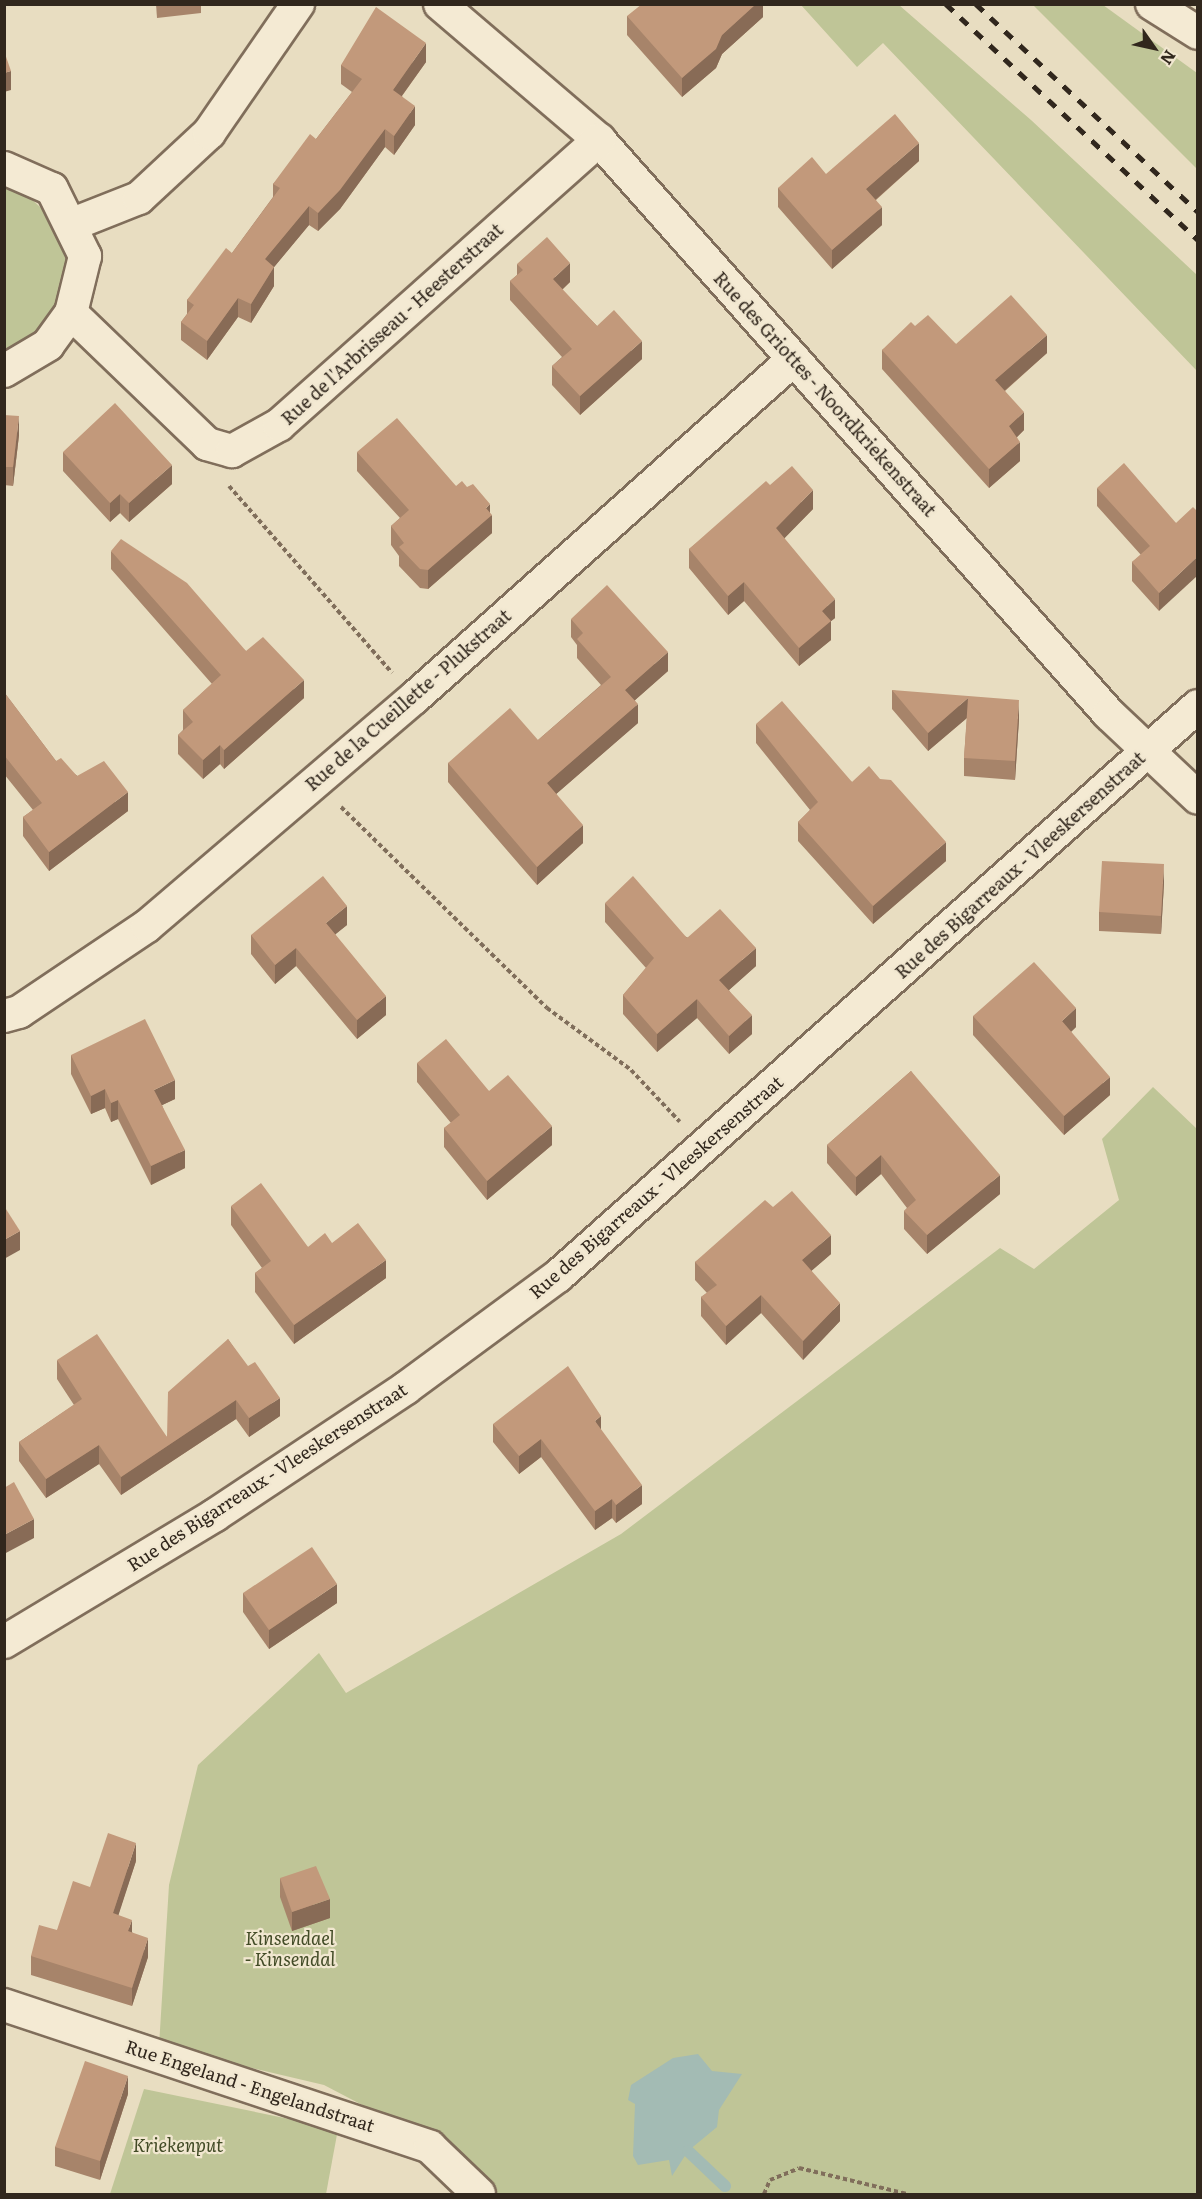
<!DOCTYPE html>
<html>
<head>
<meta charset="utf-8">
<style>
	body { margin:0 }
	#map { position:relative; width:1202px; height:2199px; overflow:hidden; background:#e8ddc1; font-family:Literata,serif }
	div>[style] { position:absolute }
	[style*='--x'] { left:calc(var(--x)*1px); top:calc(var(--y)*1px); width:calc(var(--w)*1px); rotate:calc(var(--a)*1deg) }
	.green>* { inset:0; background:#bfc597 }
	.water>* { inset:0; background:#a3bbb4 }
	.stream>* { height:12px; margin:-6px; padding:0 6px; transform-origin:6px; border-radius:6px; background:#a3bbb4 }
	.path>* { height:4px; margin-top:-2px; transform-origin:0; background:repeating-linear-gradient(90deg,#806e5b 0 4.5px,transparent 0 7.5px) }
	.roads { filter:drop-shadow(2px 0 #806e5b) drop-shadow(-2px 0 #806e5b) drop-shadow(0 2px #806e5b) drop-shadow(0 -2px #806e5b) }
	.minor>* { height:32px; margin:-16px; padding:0 16px; transform-origin:16px; border-radius:16px; background:#f4ead3 }
	.rail>* { height:4.5px; margin-top:-2.25px; transform-origin:0; background:repeating-linear-gradient(90deg,#31271d 0 10px,transparent 0 20px) }
	.wall>* { inset:0; background:#a7846a }
	.shaded-wall>* { inset:0; background:#886b56 }
	.building>* { inset:0; background:#c2997b }
	span { translate:-50% -50%; white-space:nowrap; text-align:center; line-height:1.15; -webkit-text-stroke:4.5px #f1e7d0; paint-order:stroke }
	.street-label { font-size:18px; color:#31271d }
	.park-label { font-size:18px; color:#424b26; font-style:italic }
	.frame { position:absolute; inset:0; border:6px solid #31271d; pointer-events:none }
	.north { position:absolute; left:1124px; top:18px; width:60px; height:60px; -webkit-text-stroke:4px #f1e7d0; paint-order:stroke; rotate:124deg; font-size:16px; font-weight:700; line-height:24px; text-align:center; color:#31271d }
	.north::after { content:''; display:block; margin:auto; width:21px; height:27px; background:#31271d; clip-path:polygon(50% 0,100% 100%,50% 72%,0 100%) }
</style>
</head>
<body>
<div id="map">
	<div class="green">
		<i style="clip-path:polygon(801px 5px,899px 5px,1031px 120px,1197px 275px,1197px 371px,883px 43px,857px 67px)"></i>
		<i style="clip-path:polygon(1033px 5px,1103px 5px,1197px 73px,1197px 169px)"></i>
		<i style="clip-path:polygon(4px 187px,29px 197px,50px 216px,63px 240px,68px 267px,64px 294px,51px 319px,31px 338px,5px 350px)"></i>
		<i style="clip-path:polygon(1153px 1087px,1197px 1129px,1197px 2194px,488px 2194px,458px 2155px,324px 2085px,159px 2046px,169px 1885px,198px 1765px,319px 1653px,346px 1693px,621px 1534px,1000px 1248px,1034px 1269px,1119px 1200px,1102px 1139px)"></i>
		<i style="clip-path:polygon(144px 2089px,338px 2129px,326px 2194px,110px 2194px)"></i>
	</div>
	<div class="water">
		<i style="clip-path:polygon(698px 2054px,712px 2071px,742px 2074px,719px 2110px,717px 2127px,688px 2151px,672px 2176px,669px 2160px,638px 2165px,633px 2156px,635px 2104px,628px 2100px,631px 2085px,673px 2058px)"></i>
	</div>
	<div class="stream">
		<i style="--x:688;--y:2151;--w:51;--a:43.4"></i>
	</div>
	<div class="path">
		<i style="--x:229;--y:486;--w:248;--a:48.9"></i>
		<i style="--x:341;--y:807;--w:288;--a:44.3"></i>
		<i style="--x:547;--y:1008;--w:104;--a:36.4"></i>
		<i style="--x:631;--y:1070;--w:71;--a:46.7"></i>
		<i style="--x:764;--y:2194;--w:15;--a:-67"></i>
		<i style="--x:770;--y:2180;--w:31;--a:-22"></i>
		<i style="--x:799;--y:2168;--w:111;--a:13.5"></i>
	</div>
	<div class="roads">
		<div class="minor">
			<i style="--x:440;--y:4;--w:209;--a:40.5"></i>
			<i style="--x:599;--y:140;--w:768;--a:48.38"></i>
			<i style="--x:1109;--y:714;--w:122;--a:43.3"></i>
			<i style="--x:1152;--y:4;--w:54;--a:32.2"></i>
			<i style="--x:4;--y:168;--w:52;--a:23.6"></i>
			<i style="--x:52;--y:189;--w:75;--a:63.8"></i>
			<i style="--x:85;--y:256;--w:59;--a:103.8"></i>
			<i style="--x:71;--y:313;--w:39;--a:126"></i>
			<i style="--x:48;--y:345;--w:51;--a:149.4"></i>
			<i style="--x:73;--y:224;--w:71;--a:-21.5"></i>
			<i style="--x:139;--y:198;--w:96;--a:-42.9"></i>
			<i style="--x:209;--y:133;--w:157;--a:-55.4"></i>
			<i style="--x:71;--y:313;--w:189;--a:43.9"></i>
			<i style="--x:207;--y:444;--w:26;--a:16"></i>
			<i style="--x:232;--y:451;--w:54;--a:-29"></i>
			<i style="--x:279;--y:425;--w:429;--a:-41.7"></i>
			<i style="--x:4;--y:1016;--w:16;--a:-15"></i>
			<i style="--x:19;--y:1012;--w:154;--a:-33.9"></i>
			<i style="--x:147;--y:926;--w:351;--a:-40.5"></i>
			<i style="--x:414;--y:698;--w:509;--a:-41.74"></i>
			<i style="--x:4;--y:1642;--w:246;--a:-31"></i>
			<i style="--x:215;--y:1515;--w:229;--a:-33.6"></i>
			<i style="--x:406;--y:1388;--w:189;--a:-36.4"></i>
			<i style="--x:558;--y:1276;--w:857;--a:-41.69"></i>
			<i style="--x:4;--y:2005;--w:449;--a:18.4"></i>
			<i style="--x:430;--y:2147;--w:68;--a:43.8"></i>
		</div>
	</div>
	<div class="rail">
		<i style="--x:946;--y:4;--w:345;--a:43.1"></i>
		<i style="--x:976;--y:4;--w:304;--a:43.1"></i>
	</div>
	<div class="wall">
		<i style="clip-path:polygon(156px 4px,201px 4px,201px 13px,157px 18px)"></i>
		<i style="clip-path:polygon(763px 4px,763px 17px,722px 54px,716px 68px,682px 97px,627px 35px,627px 16px)"></i>
		<i style="clip-path:polygon(426px 62px,402px 96px,415px 125px,394px 155px,385px 147px,340px 209px,318px 231px,309px 225px,274px 267px,274px 286px,251px 323px,238px 317px,207px 360px,181px 340px,181px 322px,187px 314px,187px 300px,232px 253px,273px 197px,273px 184px,316px 139px,352px 92px,341px 84px,341px 65px)"></i>
		<i style="clip-path:polygon(919px 161px,876px 200px,882px 225px,832px 269px,778px 207px,778px 188px,826px 174px)"></i>
		<i style="clip-path:polygon(517px 264px,570px 282px,562px 290px,597px 326px,642px 359px,580px 415px,552px 385px,552px 366px,562px 357px,510px 300px,510px 281px,517px 275px)"></i>
		<i style="clip-path:polygon(915px 326px,956px 344px,1047px 353px,1005px 391px,1024px 430px,1017px 437px,1020px 461px,989px 488px,882px 369px,882px 350px)"></i>
		<i style="clip-path:polygon(4px 415px,19px 435px,13px 486px,4px 485px)"></i>
		<i style="clip-path:polygon(63px 452px,172px 484px,129px 522px,120px 513px,110px 522px,63px 471px)"></i>
		<i style="clip-path:polygon(357px 452px,456px 486px,490px 513px,492px 533px,428px 589px,420px 588px,399px 566px,399px 556px,391px 545px,391px 526px,400px 518px,357px 471px)"></i>
		<i style="clip-path:polygon(770px 485px,813px 509px,784px 538px,835px 618px,831px 621px,831px 640px,799px 666px,744px 601px,728px 615px,689px 568px,689px 549px)"></i>
		<i style="clip-path:polygon(1097px 488px,1176px 523px,1159px 611px,1132px 581px,1132px 562px,1141px 555px,1097px 506px)"></i>
		<i style="clip-path:polygon(111px 551px,246px 651px,304px 698px,224px 769px,220px 764px,203px 779px,178px 754px,178px 735px,183px 730px,183px 710px,212px 684px,111px 569px)"></i>
		<i style="clip-path:polygon(571px 619px,668px 671px,635px 700px,638px 723px,556px 794px,583px 843px,537px 885px,448px 782px,448px 763px,538px 740px,601px 685px,577px 658px,577px 645px,571px 637px)"></i>
		<i style="clip-path:polygon(892px 690px,1019px 719px,1015px 780px,964px 776px,964px 758px,967px 718px,928px 751px,892px 709px)"></i>
		<i style="clip-path:polygon(4px 692px,56px 761px,128px 811px,49px 871px,23px 836px,23px 817px,33px 810px,4px 774px)"></i>
		<i style="clip-path:polygon(756px 724px,852px 782px,880px 779px,946px 861px,873px 924px,798px 841px,798px 822px,810px 810px,756px 743px)"></i>
		<i style="clip-path:polygon(1164px 883px,1161px 934px,1099px 931px,1099px 912px)"></i>
		<i style="clip-path:polygon(605px 903px,756px 966px,729px 990px,752px 1034px,729px 1054px,697px 1018px,657px 1052px,623px 1014px,623px 995px,646px 968px,605px 922px)"></i>
		<i style="clip-path:polygon(347px 925px,335px 934px,386px 1015px,357px 1039px,296px 966px,275px 984px,251px 954px,251px 935px)"></i>
		<i style="clip-path:polygon(973px 1016px,1076px 1027px,1071px 1032px,1110px 1095px,1064px 1135px,973px 1035px)"></i>
		<i style="clip-path:polygon(71px 1055px,175px 1099px,162px 1105px,185px 1168px,151px 1185px,118px 1119px,111px 1122px,105px 1108px,91px 1114px,71px 1074px)"></i>
		<i style="clip-path:polygon(417px 1063px,489px 1091px,552px 1145px,487px 1200px,444px 1147px,444px 1128px,451px 1123px,417px 1082px)"></i>
		<i style="clip-path:polygon(911px 1071px,1000px 1194px,927px 1254px,904px 1229px,904px 1211px,907px 1208px,881px 1174px,856px 1196px,827px 1163px,827px 1145px)"></i>
		<i style="clip-path:polygon(231px 1206px,308px 1247px,332px 1243px,386px 1278px,294px 1344px,255px 1292px,255px 1273px,262px 1268px,231px 1225px)"></i>
		<i style="clip-path:polygon(773px 1207px,831px 1254px,811px 1271px,840px 1321px,803px 1360px,761px 1313px,726px 1345px,701px 1316px,701px 1297px,707px 1293px,695px 1280px,695px 1262px)"></i>
		<i style="clip-path:polygon(228px 1339px,280px 1416px,249px 1437px,236px 1419px,121px 1495px,99px 1464px,46px 1498px,19px 1461px,19px 1442px,74px 1405px,57px 1379px,57px 1360px,167px 1437px)"></i>
		<i style="clip-path:polygon(493px 1424px,601px 1430px,642px 1504px,616px 1523px,612px 1518px,595px 1530px,541px 1457px,519px 1474px,493px 1442px)"></i>
		<i style="clip-path:polygon(243px 1593px,337px 1603px,269px 1649px,243px 1612px)"></i>
		<i style="clip-path:polygon(136px 1861px,118px 1915px,132px 1932px,148px 1957px,132px 2006px,31px 1975px,31px 1956px,57px 1930px)"></i>
		<i style="clip-path:polygon(280px 1878px,330px 1918px,292px 1931px,280px 1897px)"></i>
		<i style="clip-path:polygon(128px 2094px,100px 2180px,55px 2166px,55px 2147px)"></i>
	</div>
	<div class="shaded-wall">
		<i style="clip-path:polygon(756px 4px,763px 4px,763px 17px,722px 54px,716px 68px,682px 97px,682px 78px,722px 35px)"></i>
		<i style="clip-path:polygon(426px 43px,426px 62px,393px 108px,393px 90px)"></i>
		<i style="clip-path:polygon(11px 71px,11px 90px,4px 92px,4px 73px)"></i>
		<i style="clip-path:polygon(415px 106px,415px 125px,394px 155px,394px 136px)"></i>
		<i style="clip-path:polygon(385px 129px,385px 147px,340px 209px,318px 231px,318px 213px)"></i>
		<i style="clip-path:polygon(919px 143px,919px 161px,866px 208px,866px 189px)"></i>
		<i style="clip-path:polygon(309px 206px,309px 225px,265px 278px,265px 259px)"></i>
		<i style="clip-path:polygon(882px 207px,882px 225px,832px 269px,832px 250px)"></i>
		<i style="clip-path:polygon(570px 263px,570px 282px,553px 298px,553px 279px)"></i>
		<i style="clip-path:polygon(274px 267px,274px 286px,251px 323px,251px 304px)"></i>
		<i style="clip-path:polygon(238px 298px,238px 317px,207px 360px,207px 341px)"></i>
		<i style="clip-path:polygon(1047px 335px,1047px 353px,995px 399px,995px 380px)"></i>
		<i style="clip-path:polygon(642px 341px,642px 359px,580px 415px,580px 396px)"></i>
		<i style="clip-path:polygon(1024px 412px,1024px 430px,1009px 445px,1009px 426px)"></i>
		<i style="clip-path:polygon(19px 416px,19px 435px,13px 486px,13px 467px)"></i>
		<i style="clip-path:polygon(1020px 442px,1020px 461px,989px 488px,989px 469px)"></i>
		<i style="clip-path:polygon(172px 465px,172px 484px,129px 522px,129px 503px)"></i>
		<i style="clip-path:polygon(813px 490px,813px 509px,776px 547px,776px 528px)"></i>
		<i style="clip-path:polygon(120px 494px,120px 513px,110px 522px,110px 503px)"></i>
		<i style="clip-path:polygon(490px 504px,490px 516px,492px 515px,492px 533px,428px 589px,428px 570px)"></i>
		<i style="clip-path:polygon(1197px 557px,1197px 576px,1159px 611px,1159px 593px)"></i>
		<i style="clip-path:polygon(744px 582px,744px 601px,728px 615px,728px 596px)"></i>
		<i style="clip-path:polygon(835px 599px,835px 618px,830px 622px,831px 621px,831px 640px,799px 666px,799px 648px,822px 611px)"></i>
		<i style="clip-path:polygon(668px 652px,668px 671px,625px 709px,625px 690px)"></i>
		<i style="clip-path:polygon(304px 680px,304px 698px,224px 769px,224px 750px)"></i>
		<i style="clip-path:polygon(968px 698px,968px 717px,928px 751px,928px 733px)"></i>
		<i style="clip-path:polygon(1019px 700px,1019px 719px,1015px 780px,1015px 761px)"></i>
		<i style="clip-path:polygon(638px 704px,638px 723px,547px 802px,547px 783px)"></i>
		<i style="clip-path:polygon(220px 745px,220px 764px,203px 779px,203px 760px)"></i>
		<i style="clip-path:polygon(128px 792px,128px 811px,49px 871px,49px 852px)"></i>
		<i style="clip-path:polygon(583px 825px,583px 843px,537px 885px,537px 867px)"></i>
		<i style="clip-path:polygon(946px 842px,946px 861px,873px 924px,873px 906px)"></i>
		<i style="clip-path:polygon(1164px 864px,1164px 883px,1161px 934px,1161px 916px)"></i>
		<i style="clip-path:polygon(347px 906px,347px 925px,326px 942px,326px 923px)"></i>
		<i style="clip-path:polygon(296px 948px,296px 966px,275px 984px,275px 965px)"></i>
		<i style="clip-path:polygon(756px 948px,756px 966px,719px 999px,719px 980px)"></i>
		<i style="clip-path:polygon(386px 996px,386px 1015px,357px 1039px,357px 1020px)"></i>
		<i style="clip-path:polygon(697px 999px,697px 1018px,657px 1052px,657px 1034px)"></i>
		<i style="clip-path:polygon(1076px 1008px,1076px 1027px,1062px 1040px,1062px 1021px)"></i>
		<i style="clip-path:polygon(752px 1015px,752px 1034px,729px 1054px,729px 1036px)"></i>
		<i style="clip-path:polygon(1110px 1077px,1110px 1095px,1064px 1135px,1064px 1116px)"></i>
		<i style="clip-path:polygon(175px 1080px,175px 1099px,154px 1109px,154px 1090px)"></i>
		<i style="clip-path:polygon(105px 1089px,105px 1108px,91px 1114px,91px 1096px)"></i>
		<i style="clip-path:polygon(118px 1100px,118px 1119px,111px 1122px,111px 1103px)"></i>
		<i style="clip-path:polygon(552px 1126px,552px 1145px,487px 1200px,487px 1181px)"></i>
		<i style="clip-path:polygon(185px 1150px,185px 1168px,151px 1185px,151px 1166px)"></i>
		<i style="clip-path:polygon(881px 1155px,881px 1174px,856px 1196px,856px 1177px)"></i>
		<i style="clip-path:polygon(1000px 1175px,1000px 1194px,927px 1254px,927px 1235px)"></i>
		<i style="clip-path:polygon(20px 1231px,20px 1250px,4px 1259px,4px 1240px)"></i>
		<i style="clip-path:polygon(831px 1235px,831px 1254px,802px 1279px,802px 1260px)"></i>
		<i style="clip-path:polygon(386px 1260px,386px 1278px,294px 1344px,294px 1325px)"></i>
		<i style="clip-path:polygon(761px 1295px,761px 1313px,726px 1345px,726px 1326px)"></i>
		<i style="clip-path:polygon(840px 1303px,840px 1321px,803px 1360px,803px 1341px)"></i>
		<i style="clip-path:polygon(280px 1398px,280px 1416px,249px 1437px,249px 1418px)"></i>
		<i style="clip-path:polygon(236px 1400px,236px 1419px,121px 1495px,121px 1477px)"></i>
		<i style="clip-path:polygon(601px 1416px,601px 1435px,595px 1421px)"></i>
		<i style="clip-path:polygon(541px 1439px,541px 1457px,519px 1474px,519px 1456px)"></i>
		<i style="clip-path:polygon(99px 1445px,99px 1464px,46px 1498px,46px 1479px)"></i>
		<i style="clip-path:polygon(642px 1485px,642px 1504px,616px 1523px,616px 1505px)"></i>
		<i style="clip-path:polygon(612px 1499px,612px 1518px,595px 1530px,595px 1511px)"></i>
		<i style="clip-path:polygon(34px 1519px,34px 1538px,4px 1554px,4px 1535px)"></i>
		<i style="clip-path:polygon(337px 1584px,337px 1603px,269px 1649px,269px 1630px)"></i>
		<i style="clip-path:polygon(136px 1843px,136px 1861px,113px 1932px,113px 1913px)"></i>
		<i style="clip-path:polygon(330px 1899px,330px 1918px,292px 1931px,292px 1912px)"></i>
		<i style="clip-path:polygon(132px 1920px,132px 1938px,128px 1931px)"></i>
		<i style="clip-path:polygon(148px 1938px,148px 1957px,132px 2006px,132px 1988px)"></i>
		<i style="clip-path:polygon(128px 2076px,128px 2094px,100px 2180px,100px 2161px)"></i>
	</div>
	<div class="building">
		<i style="clip-path:polygon(642px 4px,756px 4px,722px 35px,716px 49px,682px 78px,627px 16px)"></i>
		<i style="clip-path:polygon(376px 7px,426px 43px,393px 90px,415px 106px,394px 136px,385px 129px,340px 190px,318px 213px,309px 206px,265px 259px,274px 267px,251px 304px,238px 298px,207px 341px,181px 322px,194px 305px,187px 300px,226px 248px,232px 253px,280px 188px,273px 184px,310px 134px,316px 139px,362px 79px,341px 65px)"></i>
		<i style="clip-path:polygon(4px 51px,11px 71px,4px 73px)"></i>
		<i style="clip-path:polygon(895px 114px,919px 143px,866px 189px,882px 207px,832px 250px,778px 188px,812px 157px,826px 174px)"></i>
		<i style="clip-path:polygon(547px 237px,570px 263px,553px 279px,597px 326px,614px 310px,642px 341px,580px 396px,552px 366px,572px 349px,510px 281px,523px 270px,517px 264px)"></i>
		<i style="clip-path:polygon(1011px 295px,1047px 335px,995px 380px,1024px 412px,1009px 426px,1020px 442px,989px 469px,882px 350px,911px 322px,915px 326px,928px 315px,956px 344px)"></i>
		<i style="clip-path:polygon(115px 403px,172px 465px,129px 503px,120px 494px,110px 503px,63px 452px)"></i>
		<i style="clip-path:polygon(4px 415px,19px 416px,13px 467px,4px 467px)"></i>
		<i style="clip-path:polygon(397px 418px,456px 486px,462px 481px,467px 487px,473px 484px,490px 504px,486px 508px,492px 515px,428px 570px,420px 569px,399px 547px,404px 543px,391px 526px,409px 510px,357px 452px)"></i>
		<i style="clip-path:polygon(1124px 463px,1176px 523px,1193px 507px,1197px 511px,1197px 557px,1159px 593px,1132px 562px,1150px 546px,1097px 488px)"></i>
		<i style="clip-path:polygon(792px 466px,813px 490px,776px 528px,835px 599px,822px 611px,831px 621px,799px 648px,744px 582px,728px 596px,689px 549px,766px 481px,770px 485px)"></i>
		<i style="clip-path:polygon(121px 539px,187px 583px,246px 651px,263px 637px,304px 680px,224px 750px,220px 745px,203px 760px,178px 735px,193px 722px,183px 710px,221px 675px,111px 551px)"></i>
		<i style="clip-path:polygon(607px 585px,668px 652px,625px 690px,638px 704px,547px 783px,583px 825px,537px 867px,448px 763px,510px 708px,538px 740px,611px 677px,577px 639px,583px 633px,571px 619px)"></i>
		<i style="clip-path:polygon(892px 690px,1019px 700px,1015px 761px,964px 758px,968px 698px,928px 733px)"></i>
		<i style="clip-path:polygon(4px 692px,56px 761px,61px 758px,77px 776px,104px 761px,128px 792px,49px 852px,23px 817px,42px 803px,4px 755px)"></i>
		<i style="clip-path:polygon(782px 701px,852px 782px,869px 766px,880px 779px,891px 780px,946px 842px,873px 906px,798px 822px,818px 802px,756px 724px)"></i>
		<i style="clip-path:polygon(1102px 861px,1164px 864px,1161px 916px,1099px 912px)"></i>
		<i style="clip-path:polygon(323px 876px,347px 906px,326px 923px,386px 996px,357px 1020px,296px 948px,275px 965px,251px 935px)"></i>
		<i style="clip-path:polygon(633px 876px,687px 938px,720px 909px,756px 948px,719px 980px,752px 1015px,729px 1036px,697px 999px,657px 1034px,623px 995px,654px 958px,605px 903px)"></i>
		<i style="clip-path:polygon(1034px 962px,1076px 1008px,1062px 1021px,1110px 1077px,1064px 1116px,973px 1016px)"></i>
		<i style="clip-path:polygon(145px 1019px,175px 1080px,154px 1090px,185px 1150px,151px 1166px,118px 1100px,111px 1103px,105px 1089px,91px 1096px,71px 1055px)"></i>
		<i style="clip-path:polygon(446px 1039px,489px 1091px,508px 1075px,552px 1126px,487px 1181px,444px 1128px,460px 1115px,417px 1063px)"></i>
		<i style="clip-path:polygon(911px 1071px,1000px 1175px,927px 1235px,904px 1211px,916px 1200px,881px 1155px,856px 1177px,827px 1145px)"></i>
		<i style="clip-path:polygon(261px 1183px,308px 1247px,325px 1233px,332px 1243px,358px 1223px,386px 1260px,294px 1325px,255px 1273px,271px 1261px,231px 1206px)"></i>
		<i style="clip-path:polygon(792px 1191px,831px 1235px,802px 1260px,840px 1303px,803px 1341px,761px 1295px,726px 1326px,701px 1297px,717px 1285px,695px 1262px,765px 1200px,773px 1207px)"></i>
		<i style="clip-path:polygon(4px 1206px,20px 1231px,4px 1240px)"></i>
		<i style="clip-path:polygon(97px 1334px,167px 1437px,168px 1392px,228px 1339px,248px 1366px,255px 1362px,280px 1398px,249px 1418px,236px 1400px,121px 1477px,99px 1445px,46px 1479px,19px 1442px,82px 1399px,57px 1360px)"></i>
		<i style="clip-path:polygon(568px 1366px,601px 1416px,595px 1421px,642px 1485px,616px 1505px,612px 1499px,595px 1511px,541px 1439px,519px 1456px,493px 1424px)"></i>
		<i style="clip-path:polygon(14px 1482px,34px 1519px,4px 1535px,4px 1488px)"></i>
		<i style="clip-path:polygon(312px 1547px,337px 1584px,269px 1630px,243px 1593px)"></i>
		<i style="clip-path:polygon(108px 1833px,136px 1843px,113px 1913px,132px 1920px,128px 1931px,148px 1938px,132px 1988px,31px 1956px,39px 1925px,57px 1930px,73px 1881px,90px 1887px)"></i>
		<i style="clip-path:polygon(316px 1866px,330px 1899px,292px 1912px,280px 1878px)"></i>
		<i style="clip-path:polygon(85px 2061px,128px 2076px,100px 2161px,55px 2147px)"></i>
	</div>
	<div class="street-label">
		<span style="left:392px;top:324px;rotate:-42deg">Rue de l'Arbrisseau - Heesterstraat</span>
		<span style="left:825px;top:394px;rotate:48deg">Rue des Griottes - Noordkriekenstraat</span>
		<span style="left:408px;top:700px;rotate:-41deg">Rue de la Cueillette - Plukstraat</span>
		<span style="left:1020px;top:865px;rotate:-42deg">Rue des Bigarreaux - Vleeskersenstraat</span>
		<span style="left:656px;top:1187px;rotate:-41deg">Rue des Bigarreaux - Vleeskersenstraat</span>
		<span style="left:267px;top:1477px;rotate:-33deg">Rue des Bigarreaux - Vleeskersenstraat</span>
		<span style="left:250px;top:2086px;rotate:18deg">Rue Engeland - Engelandstraat</span>
	</div>
	<div class="park-label">
		<span style="left:290px;top:1949px">Kinsendael<br>- Kinsendal</span>
		<span style="left:178px;top:2145px">Kriekenput</span>
	</div>
	<div class="frame"></div>
	<div class="north">N</div>
</div>
</body>
</html>
